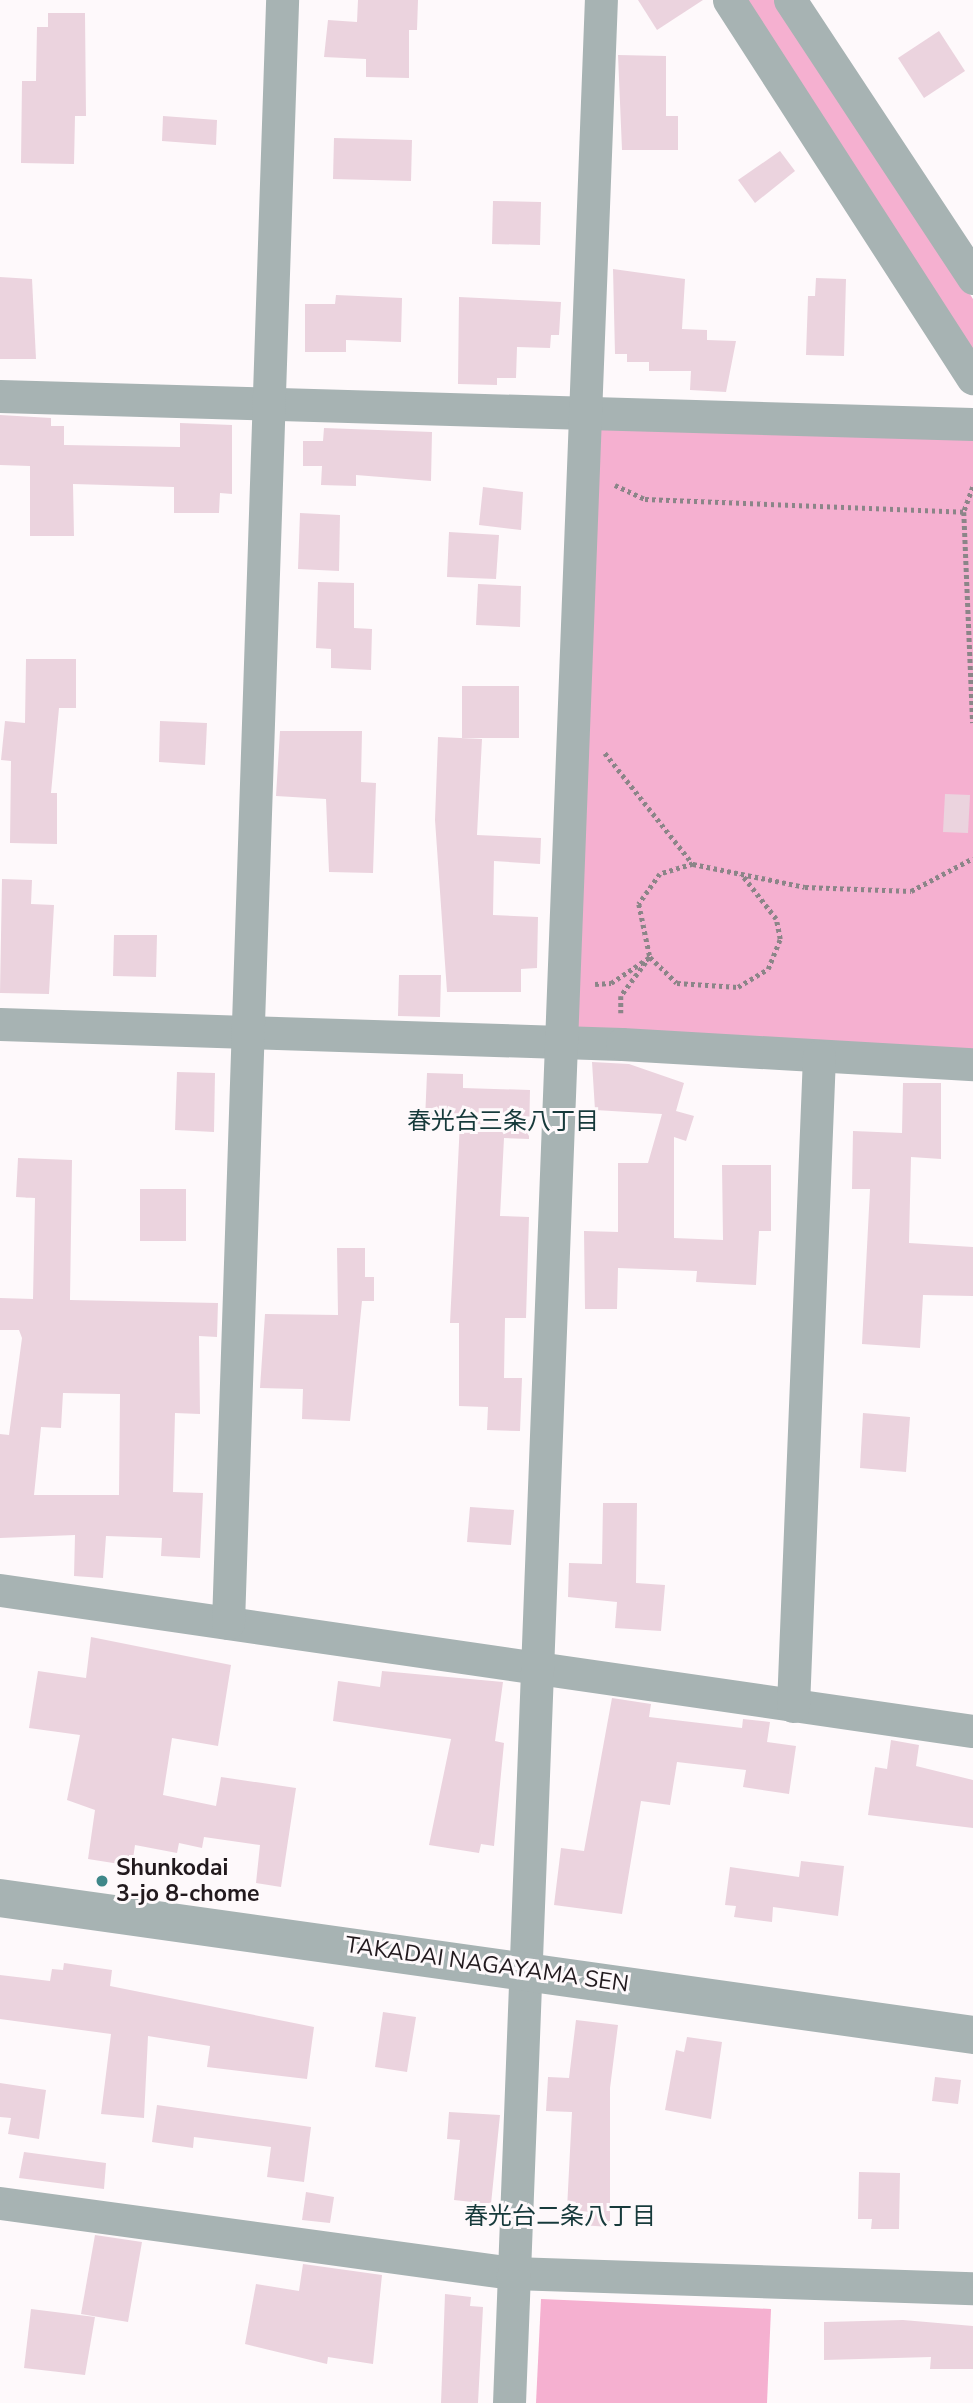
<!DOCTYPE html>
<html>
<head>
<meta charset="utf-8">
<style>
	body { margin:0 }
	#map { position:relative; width:973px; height:2403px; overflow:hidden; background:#fef9fb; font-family:"Nunito Sans","Noto Sans JP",sans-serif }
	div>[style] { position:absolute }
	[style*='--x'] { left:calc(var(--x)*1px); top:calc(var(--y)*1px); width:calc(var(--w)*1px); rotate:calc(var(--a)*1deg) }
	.green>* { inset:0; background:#f5b0d0 }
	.building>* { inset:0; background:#ebd3de }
	.path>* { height:4.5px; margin-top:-2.25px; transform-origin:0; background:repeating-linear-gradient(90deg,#8b8588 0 3.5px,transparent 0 7px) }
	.minor>* { height:33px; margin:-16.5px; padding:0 16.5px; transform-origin:16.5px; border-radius:16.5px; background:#a7b3b3 }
	.tertiary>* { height:38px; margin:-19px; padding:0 19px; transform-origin:19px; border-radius:19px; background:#a7b3b3 }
	.dots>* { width:19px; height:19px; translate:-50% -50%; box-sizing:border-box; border:4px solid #fef9fb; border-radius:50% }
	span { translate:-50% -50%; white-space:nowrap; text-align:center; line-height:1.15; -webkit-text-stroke:6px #fef9fb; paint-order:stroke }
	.poi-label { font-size:23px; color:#221a1e; font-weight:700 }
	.left { translate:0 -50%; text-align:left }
	.street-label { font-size:23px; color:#221a1e }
	.neighbourhood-label { font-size:24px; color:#173a3b }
</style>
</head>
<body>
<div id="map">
	<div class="green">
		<i style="clip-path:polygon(741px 0,778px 0,973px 299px,973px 359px)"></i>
		<i style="clip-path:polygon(581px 414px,973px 424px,973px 1064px,557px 1043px)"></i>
		<i style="clip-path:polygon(541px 2299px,771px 2309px,767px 2403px,536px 2403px)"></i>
	</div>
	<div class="building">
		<i style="clip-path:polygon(358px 0,418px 0,417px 30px,409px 30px,409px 78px,366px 77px,366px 59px,324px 57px,328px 20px,357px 22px)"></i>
		<i style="clip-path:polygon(638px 0,703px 0,657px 30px)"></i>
		<i style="clip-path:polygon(48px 13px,85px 13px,86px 116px,75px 116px,74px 164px,21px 163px,22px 81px,36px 81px,37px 27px,48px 27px)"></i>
		<i style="clip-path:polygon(939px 31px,965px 71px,924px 98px,898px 58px)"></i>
		<i style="clip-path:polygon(618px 55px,666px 56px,666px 116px,678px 116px,678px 150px,622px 150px)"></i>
		<i style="clip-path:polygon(163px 116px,217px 120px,216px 145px,162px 141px)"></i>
		<i style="clip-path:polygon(334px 138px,412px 140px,411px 181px,333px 179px)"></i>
		<i style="clip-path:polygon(780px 151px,795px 171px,755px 203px,738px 180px)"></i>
		<i style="clip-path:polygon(493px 201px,541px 202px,540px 245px,492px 244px)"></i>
		<i style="clip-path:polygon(613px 269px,685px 279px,682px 329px,707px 330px,707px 340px,736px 341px,726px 392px,690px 390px,691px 371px,649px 371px,649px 362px,627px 362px,627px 354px,615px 354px)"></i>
		<i style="clip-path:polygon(0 277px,32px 279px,36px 359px,0 359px)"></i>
		<i style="clip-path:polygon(816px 278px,846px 279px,844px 356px,806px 355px,808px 296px,815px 296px)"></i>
		<i style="clip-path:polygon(336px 295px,402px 298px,401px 342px,346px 340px,346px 352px,305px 352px,305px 304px,335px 304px)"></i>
		<i style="clip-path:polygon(459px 297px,561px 302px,559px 335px,551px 335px,550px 348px,517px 347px,516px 378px,497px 378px,497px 385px,458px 384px)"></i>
		<i style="clip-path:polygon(0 415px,51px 418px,51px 426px,64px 426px,64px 445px,180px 447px,180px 423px,232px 425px,232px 494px,220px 493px,219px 513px,174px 513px,174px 487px,73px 484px,74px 536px,30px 536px,30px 466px,0 465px)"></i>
		<i style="clip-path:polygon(324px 428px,432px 432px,431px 481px,356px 475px,356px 486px,321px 485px,322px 466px,303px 466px,303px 441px,323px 441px)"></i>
		<i style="clip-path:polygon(483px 487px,523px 492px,521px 530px,479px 525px)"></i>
		<i style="clip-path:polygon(300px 513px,340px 515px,339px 571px,298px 569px)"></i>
		<i style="clip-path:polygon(449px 532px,499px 535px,496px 579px,447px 577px)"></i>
		<i style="clip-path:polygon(318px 582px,354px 583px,354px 628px,372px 629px,371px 670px,331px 668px,331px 649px,316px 648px)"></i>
		<i style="clip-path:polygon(478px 584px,521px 586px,520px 627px,476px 625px)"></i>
		<i style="clip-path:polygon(26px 659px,76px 659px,76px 708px,59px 708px,51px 793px,57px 793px,57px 844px,10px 843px,11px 761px,1px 760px,5px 721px,25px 723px)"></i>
		<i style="clip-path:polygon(462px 686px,519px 686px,519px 738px,462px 738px)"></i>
		<i style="clip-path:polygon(160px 721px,207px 723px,205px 765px,159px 762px)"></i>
		<i style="clip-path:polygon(280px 731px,362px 731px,361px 782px,376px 783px,373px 873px,329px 872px,326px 799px,276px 796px)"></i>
		<i style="clip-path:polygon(438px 737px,482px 739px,477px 835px,541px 838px,540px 864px,494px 861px,493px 915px,538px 917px,537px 968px,521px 969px,521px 992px,447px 992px,435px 820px)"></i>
		<i style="clip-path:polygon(945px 794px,970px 795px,968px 833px,943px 832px)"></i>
		<i style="clip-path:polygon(2px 879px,32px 880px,31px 904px,54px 905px,49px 994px,0 993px)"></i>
		<i style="clip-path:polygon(114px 935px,157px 935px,156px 977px,113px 976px)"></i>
		<i style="clip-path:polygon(399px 975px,441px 975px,440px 1017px,398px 1016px)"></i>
		<i style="clip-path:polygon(592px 1062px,629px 1064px,684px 1083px,676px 1111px,694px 1116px,686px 1141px,674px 1137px,674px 1238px,723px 1240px,722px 1165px,771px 1165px,771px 1231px,759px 1231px,756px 1285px,696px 1282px,697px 1271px,618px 1268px,617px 1309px,585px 1309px,584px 1231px,618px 1232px,618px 1163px,648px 1163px,662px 1114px,595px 1110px)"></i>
		<i style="clip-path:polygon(177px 1072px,215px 1073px,214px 1132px,175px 1130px)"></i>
		<i style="clip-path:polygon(427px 1073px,463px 1074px,463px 1088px,530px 1090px,529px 1139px,504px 1138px,500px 1216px,529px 1217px,526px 1318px,505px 1318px,504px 1378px,522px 1378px,520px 1431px,487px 1430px,488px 1407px,459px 1406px,459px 1323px,450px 1323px,460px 1122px,425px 1120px)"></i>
		<i style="clip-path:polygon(903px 1083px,941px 1083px,941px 1159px,911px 1157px,909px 1243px,973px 1247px,973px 1296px,923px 1295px,920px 1348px,862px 1344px,870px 1189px,852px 1189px,853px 1131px,902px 1133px)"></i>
		<i style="clip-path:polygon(evenodd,18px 1158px,72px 1160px,70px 1300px,218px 1303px,217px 1337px,199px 1336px,200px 1414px,175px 1413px,173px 1492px,203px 1493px,200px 1558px,161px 1556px,162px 1538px,106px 1536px,103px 1578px,74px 1576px,75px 1535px,0 1538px,0 1434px,9px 1435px,22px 1338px,19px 1330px,0 1330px,0 1298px,33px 1299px,35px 1198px,16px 1197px,18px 1158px,63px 1393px,120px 1394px,119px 1495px,34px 1495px,41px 1427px,61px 1428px,63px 1393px)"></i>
		<i style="clip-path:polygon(140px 1189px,186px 1189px,186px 1241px,140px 1241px)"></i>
		<i style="clip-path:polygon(337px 1248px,365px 1248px,365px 1277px,374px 1277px,374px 1301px,362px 1301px,350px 1421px,302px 1419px,303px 1389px,260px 1388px,265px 1314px,338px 1315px)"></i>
		<i style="clip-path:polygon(863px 1413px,910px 1417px,906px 1472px,860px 1468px)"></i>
		<i style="clip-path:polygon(603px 1503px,637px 1503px,636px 1583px,665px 1585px,661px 1631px,615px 1628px,617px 1602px,568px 1597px,569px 1563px,602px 1564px)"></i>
		<i style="clip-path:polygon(470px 1507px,514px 1510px,511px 1545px,467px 1542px)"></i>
		<i style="clip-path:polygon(91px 1637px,231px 1665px,218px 1746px,172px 1738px,163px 1795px,216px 1806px,221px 1777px,296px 1788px,281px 1887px,256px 1883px,260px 1845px,204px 1837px,202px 1848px,179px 1843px,177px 1853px,135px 1845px,132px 1866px,88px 1859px,95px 1810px,67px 1800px,80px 1735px,29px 1728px,38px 1671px,86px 1678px)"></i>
		<i style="clip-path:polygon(382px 1671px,503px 1682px,495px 1741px,504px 1743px,494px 1846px,481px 1844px,479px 1853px,429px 1845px,451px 1739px,333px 1721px,338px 1681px,380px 1687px)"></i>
		<i style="clip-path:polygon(612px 1698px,651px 1704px,649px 1717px,742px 1728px,743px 1719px,770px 1722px,767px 1742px,796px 1746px,789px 1794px,743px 1787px,746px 1770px,677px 1762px,670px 1805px,641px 1801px,622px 1914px,554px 1905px,561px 1848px,584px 1851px)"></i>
		<i style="clip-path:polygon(891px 1740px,919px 1745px,916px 1766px,973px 1780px,973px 1828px,868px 1815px,875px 1767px,887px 1769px)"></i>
		<i style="clip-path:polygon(801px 1861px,844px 1866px,838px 1916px,773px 1907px,772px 1922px,734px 1917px,736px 1906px,725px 1905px,730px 1867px,799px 1877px)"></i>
		<i style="clip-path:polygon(64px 1963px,112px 1970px,110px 1986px,314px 2027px,307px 2079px,207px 2067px,210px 2046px,148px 2036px,144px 2118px,101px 2114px,111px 2034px,0 2019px,0 1975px,50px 1981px,52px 1969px,63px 1970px)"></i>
		<i style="clip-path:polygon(383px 2012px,416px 2017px,407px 2072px,375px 2067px)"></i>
		<i style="clip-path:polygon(576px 2020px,618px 2025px,610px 2088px,610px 2227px,580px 2225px,580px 2210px,567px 2209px,572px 2112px,546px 2111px,548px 2077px,569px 2078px)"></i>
		<i style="clip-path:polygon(687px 2037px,722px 2042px,711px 2119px,665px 2110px,676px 2050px,684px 2052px)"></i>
		<i style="clip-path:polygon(935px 2077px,961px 2080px,958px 2104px,932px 2101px)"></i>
		<i style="clip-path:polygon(0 2083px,46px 2090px,39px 2139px,8px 2134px,11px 2118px,0 2117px)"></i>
		<i style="clip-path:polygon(157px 2105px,311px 2127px,304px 2182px,267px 2177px,271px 2147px,194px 2137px,193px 2148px,152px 2142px)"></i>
		<i style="clip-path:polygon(449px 2112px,500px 2115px,491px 2204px,454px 2200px,460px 2140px,447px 2139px)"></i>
		<i style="clip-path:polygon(24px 2152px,106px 2163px,104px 2189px,19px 2178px)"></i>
		<i style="clip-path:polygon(859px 2172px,900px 2173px,899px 2229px,871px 2229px,872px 2219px,858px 2219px)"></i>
		<i style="clip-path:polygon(306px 2192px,334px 2197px,330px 2223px,302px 2220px)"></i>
		<i style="clip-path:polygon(95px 2235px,142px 2242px,128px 2322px,81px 2314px)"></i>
		<i style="clip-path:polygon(303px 2264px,382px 2275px,373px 2364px,328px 2357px,327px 2364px,245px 2344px,256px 2284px,299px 2291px)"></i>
		<i style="clip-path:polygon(445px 2294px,471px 2297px,470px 2306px,483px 2307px,478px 2403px,441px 2403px)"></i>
		<i style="clip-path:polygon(31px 2309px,95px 2317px,85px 2375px,24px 2368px)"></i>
		<i style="clip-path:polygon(903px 2320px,973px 2326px,973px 2369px,930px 2369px,931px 2357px,824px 2360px,824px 2322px)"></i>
	</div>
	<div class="path">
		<i style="--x:615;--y:485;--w:33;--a:25"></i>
		<i style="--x:645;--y:499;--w:319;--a:2.3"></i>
		<i style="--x:973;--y:487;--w:27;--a:110"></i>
		<i style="--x:964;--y:512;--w:211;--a:87.6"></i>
		<i style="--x:605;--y:753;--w:142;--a:51.6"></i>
		<i style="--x:693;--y:864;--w:114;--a:11.6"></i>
		<i style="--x:805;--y:887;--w:106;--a:2.2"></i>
		<i style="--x:911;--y:891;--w:70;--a:-28"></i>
		<i style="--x:693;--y:864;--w:34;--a:163"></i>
		<i style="--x:660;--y:874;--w:37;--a:125"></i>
		<i style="--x:639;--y:904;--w:54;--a:78.3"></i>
		<i style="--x:650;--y:957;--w:37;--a:44"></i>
		<i style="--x:677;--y:983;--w:61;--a:3.8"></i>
		<i style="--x:738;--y:987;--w:35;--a:-31"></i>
		<i style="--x:768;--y:969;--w:32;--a:-68"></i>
		<i style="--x:780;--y:939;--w:20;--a:-101"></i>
		<i style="--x:776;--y:919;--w:57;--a:-127.9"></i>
		<i style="--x:595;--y:984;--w:16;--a:-4"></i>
		<i style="--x:611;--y:983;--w:47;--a:-33.7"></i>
		<i style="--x:650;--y:957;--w:49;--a:126.6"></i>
		<i style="--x:621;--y:996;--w:17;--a:90"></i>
	</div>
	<div class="minor">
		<i style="--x:729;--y:0;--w:450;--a:57.2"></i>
		<i style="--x:790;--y:0;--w:333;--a:56.6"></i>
		<i style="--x:0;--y:396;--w:973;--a:1.65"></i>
		<i style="--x:0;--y:1024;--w:622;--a:1.84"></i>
		<i style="--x:622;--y:1044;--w:352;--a:3.3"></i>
		<i style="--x:0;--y:1590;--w:983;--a:8.25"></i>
		<i style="--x:228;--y:1623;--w:1624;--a:-88.09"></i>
		<i style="--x:793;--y:1706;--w:650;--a:-87.71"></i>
		<i style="--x:0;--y:2203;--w:517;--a:7.79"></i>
		<i style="--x:512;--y:2273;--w:461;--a:1.9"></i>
		<i style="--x:509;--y:2403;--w:2405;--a:-87.81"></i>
	</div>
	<div class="tertiary">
		<i style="--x:0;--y:1898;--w:983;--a:8.01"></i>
	</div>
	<div class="dots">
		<i style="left:102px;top:1881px;background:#3f8789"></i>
	</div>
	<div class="poi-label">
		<span class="left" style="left:116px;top:1881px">Shunkodai<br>3-jo 8-chome</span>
	</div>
	<div class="street-label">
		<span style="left:487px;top:1965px;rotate:8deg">TAKADAI NAGAYAMA SEN</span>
	</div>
	<div class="neighbourhood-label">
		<span style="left:503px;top:1122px">春光台三条八丁目</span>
		<span style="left:560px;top:2217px">春光台二条八丁目</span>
	</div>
</div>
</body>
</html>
